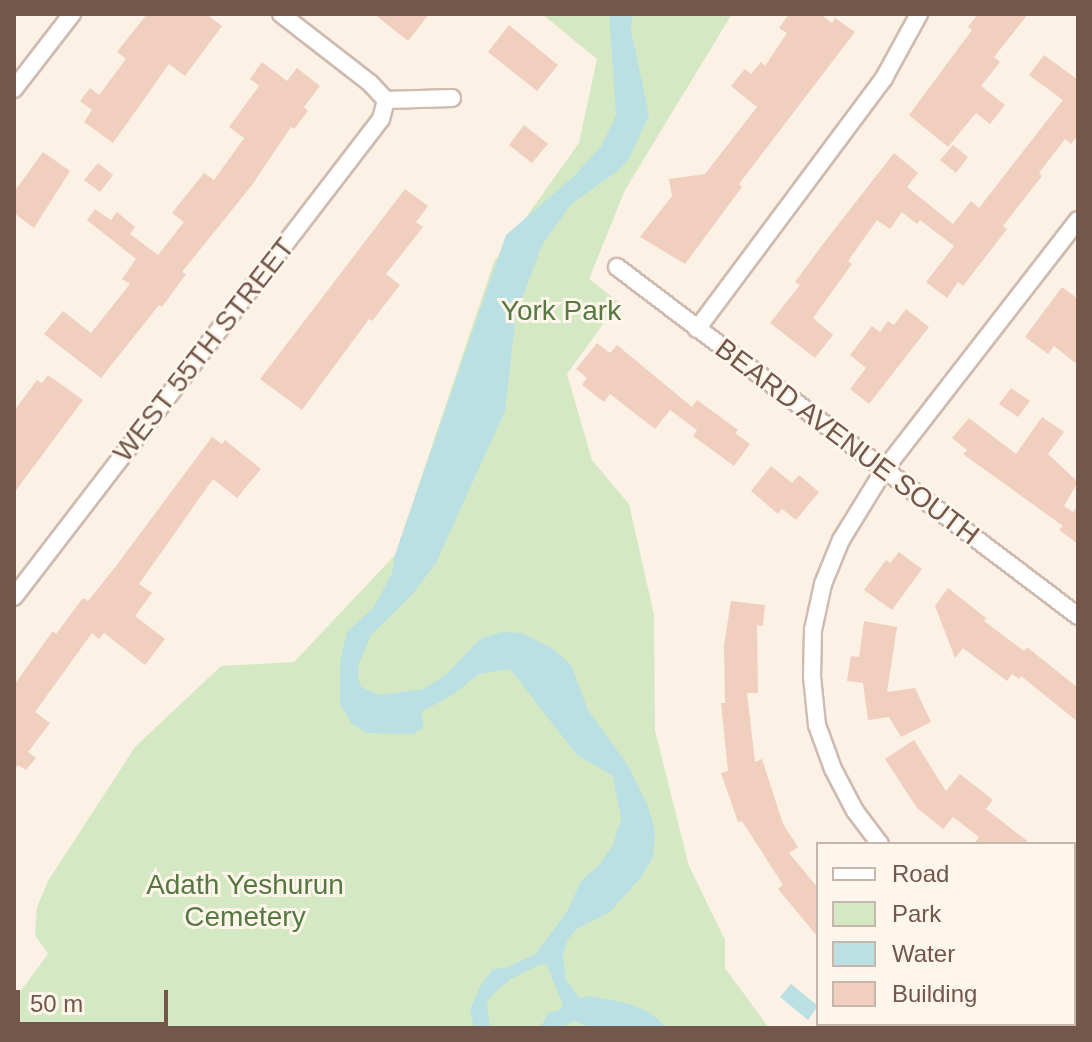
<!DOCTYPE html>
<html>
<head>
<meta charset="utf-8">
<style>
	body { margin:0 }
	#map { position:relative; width:1092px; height:1042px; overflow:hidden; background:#fbf1e5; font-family:Arial,sans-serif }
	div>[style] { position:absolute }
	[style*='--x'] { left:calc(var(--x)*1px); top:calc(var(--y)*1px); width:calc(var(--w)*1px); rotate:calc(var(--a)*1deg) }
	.green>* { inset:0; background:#d5e8c4 }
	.water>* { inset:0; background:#bae0e4 }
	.building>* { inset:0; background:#f0cfbe }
	.roads { filter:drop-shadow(2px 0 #cfbbaf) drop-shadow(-2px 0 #cfbbaf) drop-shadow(0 2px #cfbbaf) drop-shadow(0 -2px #cfbbaf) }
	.street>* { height:16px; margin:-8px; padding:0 8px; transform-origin:8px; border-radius:8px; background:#fff }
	span { translate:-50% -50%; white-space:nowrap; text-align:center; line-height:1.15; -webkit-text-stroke:6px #fef6eb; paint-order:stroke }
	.park-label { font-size:28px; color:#567843 }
	.street-label { font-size:28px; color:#73574b }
	.frame { position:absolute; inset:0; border:16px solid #73574b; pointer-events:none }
	.legend { position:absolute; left:816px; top:842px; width:260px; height:184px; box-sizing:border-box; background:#fef6eb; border:2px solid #c6b6ab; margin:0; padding:10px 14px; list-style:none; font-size:24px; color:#73574b }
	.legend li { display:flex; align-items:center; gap:16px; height:40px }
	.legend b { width:40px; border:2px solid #c6b6ab }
	.scale { position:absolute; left:16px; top:990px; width:152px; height:36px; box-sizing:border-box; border:4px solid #73574b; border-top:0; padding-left:10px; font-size:24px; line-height:28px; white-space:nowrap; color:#73574b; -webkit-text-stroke:6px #fef6eb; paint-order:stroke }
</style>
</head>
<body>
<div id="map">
	<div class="green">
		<i style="clip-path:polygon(542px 14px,732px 14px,625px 190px,589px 279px,619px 302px,567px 374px,592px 460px,629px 504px,654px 615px,655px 730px,689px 866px,725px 940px,725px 968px,769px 1028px,14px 1028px,14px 1000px,48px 954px,35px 935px,37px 907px,48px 881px,135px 747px,221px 666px,294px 662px,395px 555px,494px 262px,579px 143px,597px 59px)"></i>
	</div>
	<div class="water">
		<i style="clip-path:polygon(609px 14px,633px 14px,631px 30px,649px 115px,629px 159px,615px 173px,571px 204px,542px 245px,516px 315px,505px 411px,436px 563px,411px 596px,371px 635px,359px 663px,358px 678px,361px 687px,380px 695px,423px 689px,446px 675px,480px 639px,501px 632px,522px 633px,555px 650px,571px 665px,588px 710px,627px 764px,648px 806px,655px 833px,653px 857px,642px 876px,610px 912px,578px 928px,568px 939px,563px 954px,566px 980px,579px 998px,591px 996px,630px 1004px,649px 1012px,668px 1028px,592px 1028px,575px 1021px,560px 1028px,540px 1028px,548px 1013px,560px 1010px,563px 1005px,547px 965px,541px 964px,511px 979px,495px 992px,487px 1002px,490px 1028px,474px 1028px,470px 1009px,481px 985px,493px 969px,505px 968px,536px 954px,568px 910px,581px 881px,600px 864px,613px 845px,621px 819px,613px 776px,577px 755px,510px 669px,479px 674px,454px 694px,421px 712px,424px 727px,413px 734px,367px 733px,352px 724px,340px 704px,340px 662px,347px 632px,374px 607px,392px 573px,395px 555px,506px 235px,574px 176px,602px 145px,616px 115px)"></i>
		<i style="clip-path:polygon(791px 984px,818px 1006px,808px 1020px,780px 997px)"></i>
	</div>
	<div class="building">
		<i style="clip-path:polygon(147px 14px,206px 14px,222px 26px,185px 76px,169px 64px,113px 143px,84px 122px,92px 110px,80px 101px,90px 88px,99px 95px,126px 59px,117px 52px)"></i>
		<i style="clip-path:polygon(374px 14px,429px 14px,408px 41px)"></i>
		<i style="clip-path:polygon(789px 14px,820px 14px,832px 23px,835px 18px,855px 32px,739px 184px,742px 187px,685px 264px,640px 237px,672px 196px,669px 179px,705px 174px,757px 107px,731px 86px,745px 69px,751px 74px,761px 62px,765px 66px,787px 33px,779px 28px)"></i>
		<i style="clip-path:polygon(978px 14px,1028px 14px,994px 57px,1000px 62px,981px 86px,1005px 105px,990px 124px,976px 113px,948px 147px,909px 115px,972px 30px,968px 27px)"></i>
		<i style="clip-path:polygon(509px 25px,558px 65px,537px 91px,488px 52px)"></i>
		<i style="clip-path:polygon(1044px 55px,1078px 80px,1078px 135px,1071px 144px,1065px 139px,1039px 173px,1042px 176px,1003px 226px,1007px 229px,963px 286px,958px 282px,947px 298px,926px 282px,954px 246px,920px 220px,917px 224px,902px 212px,890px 229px,877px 220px,848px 261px,852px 264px,813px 318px,833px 335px,815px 358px,770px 323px,800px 285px,795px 282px,823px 244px,894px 153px,918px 173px,907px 187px,953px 224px,971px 201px,979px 208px,1063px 100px,1029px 75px)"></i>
		<i style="clip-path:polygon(262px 62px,287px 81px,297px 68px,320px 86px,304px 107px,308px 111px,294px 129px,291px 127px,252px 185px,182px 272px,186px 274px,162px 307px,159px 305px,101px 378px,44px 334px,63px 311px,91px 333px,130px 284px,122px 279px,136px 259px,87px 220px,95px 209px,111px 220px,117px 212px,135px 227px,130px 234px,158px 255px,184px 222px,172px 213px,204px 173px,214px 180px,244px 138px,229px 127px,259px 86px,250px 79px)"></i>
		<i style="clip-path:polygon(524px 125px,548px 144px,532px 163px,509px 145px)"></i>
		<i style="clip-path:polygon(953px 145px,968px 157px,956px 173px,940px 160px)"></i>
		<i style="clip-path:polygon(43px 152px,70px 171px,34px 228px,14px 213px,14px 192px)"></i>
		<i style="clip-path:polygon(98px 163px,113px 175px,100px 192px,84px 180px)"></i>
		<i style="clip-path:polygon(405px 189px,428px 206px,416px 222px,423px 227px,386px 274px,400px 285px,372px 321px,369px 319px,302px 410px,260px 379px)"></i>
		<i style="clip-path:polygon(1062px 287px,1078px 299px,1078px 365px,1054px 346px,1048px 354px,1025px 337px)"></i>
		<i style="clip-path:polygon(906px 309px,929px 327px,869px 404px,850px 389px,866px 368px,850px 355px,872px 326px,880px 332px,888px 321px,894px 325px)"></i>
		<i style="clip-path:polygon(597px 343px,610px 353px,617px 345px,692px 407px,697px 400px,738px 430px,735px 433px,750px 444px,734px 466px,693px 436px,697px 430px,670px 410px,655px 429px,610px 394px,604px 402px,582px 385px,587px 378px,576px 369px)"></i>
		<i style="clip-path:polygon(48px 375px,83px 400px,14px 493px,14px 411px,37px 380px,42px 383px)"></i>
		<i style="clip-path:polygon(1011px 388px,1030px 401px,1018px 417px,999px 404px)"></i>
		<i style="clip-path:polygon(1042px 417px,1064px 432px,1048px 454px,1078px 482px,1064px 506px,1073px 512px,1078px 505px,1078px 544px,1059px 530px,1063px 526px,963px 454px,967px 450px,952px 438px,969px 418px,1016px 454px)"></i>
		<i style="clip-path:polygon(212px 437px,222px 444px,225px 440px,261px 469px,237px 498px,213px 479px,139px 584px,152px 593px,135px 616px,165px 639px,145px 665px,104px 633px,99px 639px,92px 633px,35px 712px,50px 723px,28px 752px,36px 758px,26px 770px,18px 765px,14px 770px,14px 685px,53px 631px,56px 634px,83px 598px,88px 601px,116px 566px)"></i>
		<i style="clip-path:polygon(771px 466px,792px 483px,799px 475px,819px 492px,796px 520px,782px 509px,778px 514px,751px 491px)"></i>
		<i style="clip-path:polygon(899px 552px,922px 569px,892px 610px,864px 590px,886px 560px,890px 563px)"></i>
		<i style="clip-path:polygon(948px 588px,986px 618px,984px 621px,1024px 651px,1027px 647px,1078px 688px,1078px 722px,1021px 676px,1019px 679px,1012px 674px,1007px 681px,963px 648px,955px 658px,935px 606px)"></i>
		<i style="clip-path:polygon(731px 601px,765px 605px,763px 626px,757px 625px,758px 693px,747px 693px,755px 762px,762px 759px,783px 824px,798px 847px,789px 853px,818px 888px,818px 937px,778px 889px,783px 885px,742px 821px,738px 822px,721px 773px,728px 771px,721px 703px,725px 703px,724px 645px)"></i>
		<i style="clip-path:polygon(864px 621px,897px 627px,887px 692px,915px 688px,931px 722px,901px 737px,889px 717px,868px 720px,863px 683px,847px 681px,851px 656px,859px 657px)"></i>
		<i style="clip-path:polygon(914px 740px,946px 791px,960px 774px,993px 800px,986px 809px,1031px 844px,974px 844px,979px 837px,953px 817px,943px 829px,917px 808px,885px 759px)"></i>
	</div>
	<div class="roads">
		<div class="street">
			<i style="--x:281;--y:14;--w:113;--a:37.8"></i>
			<i style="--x:370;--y:83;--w:23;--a:47"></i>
			<i style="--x:14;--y:89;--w:95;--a:-52.3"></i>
			<i style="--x:386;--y:100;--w:66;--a:-1.7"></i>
			<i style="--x:617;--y:267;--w:578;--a:37.13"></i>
			<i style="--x:697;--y:329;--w:313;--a:-53.3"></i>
			<i style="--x:884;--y:78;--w:73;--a:-61.3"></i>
			<i style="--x:14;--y:597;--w:603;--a:-52.48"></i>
			<i style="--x:381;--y:119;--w:20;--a:-75"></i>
			<i style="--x:880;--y:844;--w:41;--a:-127.1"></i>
			<i style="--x:855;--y:811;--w:47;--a:-117.6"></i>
			<i style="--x:833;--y:769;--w:47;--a:-110"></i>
			<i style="--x:817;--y:725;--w:48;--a:-95.9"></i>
			<i style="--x:812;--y:677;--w:47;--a:-88.8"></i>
			<i style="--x:813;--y:630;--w:47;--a:-77.7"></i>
			<i style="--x:823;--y:584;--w:48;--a:-67.8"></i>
			<i style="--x:841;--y:540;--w:82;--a:-58.4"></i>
			<i style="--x:884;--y:470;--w:316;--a:-52.2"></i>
			<i style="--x:1074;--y:995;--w:5;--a:37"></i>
		</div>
	</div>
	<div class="park-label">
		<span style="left:561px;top:311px">York Park</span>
		<span style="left:245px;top:901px">Adath Yeshurun<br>Cemetery</span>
	</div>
	<div class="street-label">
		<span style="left:204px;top:350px;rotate:-52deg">WEST 55TH STREET</span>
		<span style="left:847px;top:442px;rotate:37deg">BEARD AVENUE SOUTH</span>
	</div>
	<div class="frame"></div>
	<ul class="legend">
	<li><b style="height:10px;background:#fff"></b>Road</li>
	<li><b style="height:22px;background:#d5e8c4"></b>Park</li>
	<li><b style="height:22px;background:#bae0e4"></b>Water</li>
	<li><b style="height:22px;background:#f0cfbe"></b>Building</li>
	</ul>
	<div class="scale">50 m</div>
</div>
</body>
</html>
